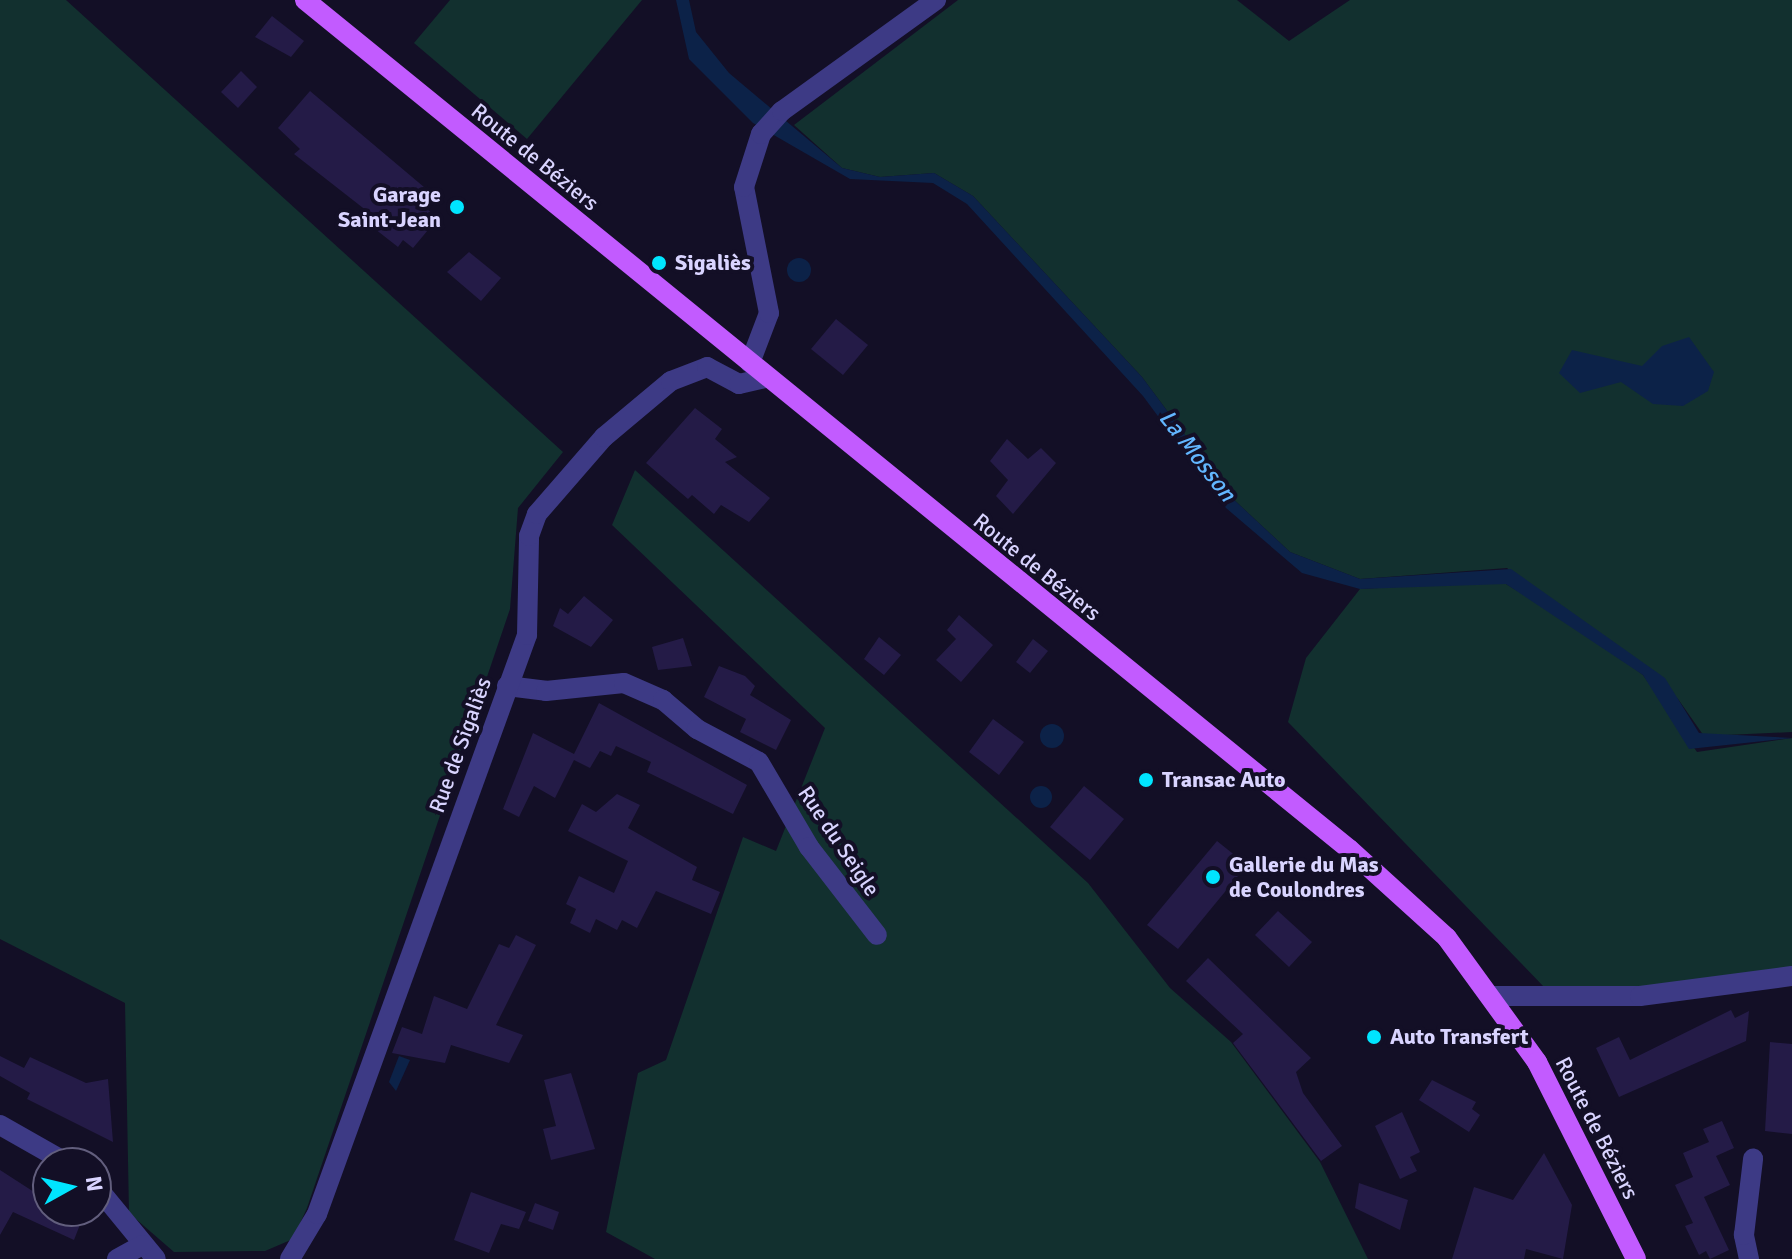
<!DOCTYPE html>
<html>
<head>
<meta charset="utf-8">
<style>
	body { margin:0 }
	#map { position:relative; width:1792px; height:1259px; overflow:hidden; background:#130f26; font-family:Signika,sans-serif }
	div>[style] { position:absolute }
	[style*='--x'] { left:calc(var(--x)*1px); top:calc(var(--y)*1px); width:calc(var(--w)*1px); rotate:calc(var(--a)*1deg) }
	.green>* { inset:0; background:#12302f }
	.water>* { inset:0; background:#0c2248 }
	.round { border-radius:50% }
	.building>* { inset:0; background:#241b47 }
	.minor>* { height:20px; margin:-10px; padding:0 10px; transform-origin:10px; border-radius:10px; background:#3d3a85 }
	.primary>* { height:20px; margin:-10px; padding:0 10px; transform-origin:10px; border-radius:10px; background:#c25bff }
	.dots>* { width:22px; height:22px; translate:-50% -50%; box-sizing:border-box; border:4px solid #130f26; border-radius:50% }
	span { translate:-50% -50%; white-space:nowrap; text-align:center; line-height:1.15; -webkit-text-stroke:8px #130f26; paint-order:stroke }
	.street-label { font-size:22px; color:#d9d4ff }
	.poi-label { font-size:22px; color:#d9d4ff; font-weight:700 }
	.right { translate:-100% -50%; text-align:right }
	.left { translate:0 -50%; text-align:left }
	.water-label { font-size:24px; color:#62b6ff; font-style:italic }
	.north { position:absolute; left:32px; top:1147px; width:80px; height:80px; box-sizing:border-box; background:#130f26; border:2px solid #625e7d; border-radius:50%; rotate:82deg; font-size:22px; font-weight:700; line-height:32px; text-align:center; color:#d9d4ff }
	.north::after { content:''; display:block; margin:auto; width:28px; height:36px; background:#00e5ff; clip-path:polygon(50% 0,100% 100%,50% 72%,0 100%) }
</style>
</head>
<body>
<div id="map">
	<div class="green">
		<i style="clip-path:polygon(0 0,66px 0,563px 452px,518px 508px,510px 609px,307px 1208px,293px 1239px,265px 1251px,174px 1252px,129px 1213px,125px 1003px,0 939px)"></i>
		<i style="clip-path:polygon(450px 0,642px 0,527px 139px,414px 43px)"></i>
		<i style="clip-path:polygon(958px 0,1237px 0,1289px 41px,1350px 0,1792px 0,1792px 732px,1704px 736px,1678px 699px,1507px 568px,1360px 579px,1290px 552px,1231px 497px,1142px 377px,973px 196px,934px 173px,880px 177px,842px 168px,794px 125px)"></i>
		<i style="clip-path:polygon(635px 470px,1088px 883px,1170px 988px,1231px 1042px,1320px 1162px,1368px 1259px,655px 1259px,606px 1232px,638px 1073px,666px 1060px,743px 837px,776px 851px,825px 728px,612px 525px)"></i>
		<i style="clip-path:polygon(1488px 582px,1506px 584px,1576px 626px,1643px 675px,1697px 752px,1792px 738px,1792px 967px,1641px 989px,1545px 988px,1288px 722px,1306px 658px,1360px 589px)"></i>
	</div>
	<div class="water">
		<i style="clip-path:polygon(676px 0,689px 0,696px 32px,729px 73px,842px 168px,880px 177px,934px 173px,973px 196px,1142px 377px,1231px 497px,1290px 552px,1360px 579px,1511px 569px,1665px 678px,1699px 733px,1792px 738px,1689px 749px,1643px 675px,1506px 584px,1360px 589px,1302px 573px,1226px 508px,1143px 396px,967px 204px,933px 183px,850px 179px,753px 123px,689px 59px)"></i>
		<i class="round" style="left:787px;top:258px;width:24px;height:24px"></i>
		<i style="clip-path:polygon(1689px 337px,1714px 372px,1708px 391px,1683px 406px,1653px 404px,1621px 382px,1580px 393px,1559px 373px,1572px 350px,1642px 366px,1662px 346px)"></i>
		<i class="round" style="left:1040px;top:724px;width:24px;height:24px"></i>
		<i class="round" style="left:1030px;top:786px;width:22px;height:22px"></i>
		<i style="clip-path:polygon(399px 1056px,410px 1060px,396px 1091px,389px 1082px)"></i>
	</div>
	<div class="building">
		<i style="clip-path:polygon(272px 16px,304px 41px,291px 57px,255px 37px)"></i>
		<i style="clip-path:polygon(241px 71px,257px 87px,238px 108px,221px 92px)"></i>
		<i style="clip-path:polygon(310px 91px,437px 198px,428px 210px,438px 218px,413px 248px,403px 240px,398px 247px,375px 229px,381px 222px,294px 154px,300px 149px,278px 128px)"></i>
		<i style="clip-path:polygon(469px 252px,501px 278px,481px 301px,447px 272px)"></i>
		<i style="clip-path:polygon(836px 319px,868px 345px,843px 375px,811px 349px)"></i>
		<i style="clip-path:polygon(695px 408px,722px 429px,715px 439px,737px 457px,725px 462px,770px 498px,749px 522px,721px 505px,714px 514px,692px 495px,688px 499px,646px 463px)"></i>
		<i style="clip-path:polygon(1007px 439px,1028px 459px,1041px 448px,1056px 463px,1013px 514px,996px 496px,1008px 480px,990px 461px)"></i>
		<i style="clip-path:polygon(584px 596px,613px 620px,591px 647px,553px 626px,560px 608px,568px 614px)"></i>
		<i style="clip-path:polygon(959px 615px,993px 645px,961px 682px,936px 660px,956px 639px,947px 630px)"></i>
		<i style="clip-path:polygon(879px 637px,901px 655px,884px 675px,864px 659px)"></i>
		<i style="clip-path:polygon(683px 638px,692px 666px,658px 670px,652px 647px)"></i>
		<i style="clip-path:polygon(1033px 639px,1048px 651px,1030px 673px,1016px 662px)"></i>
		<i style="clip-path:polygon(719px 666px,745px 676px,755px 686px,750px 695px,791px 720px,776px 750px,740px 732px,746px 719px,704px 697px)"></i>
		<i style="clip-path:polygon(599px 703px,747px 785px,733px 814px,647px 772px,651px 762px,616px 746px,611px 756px,600px 751px,590px 768px,574px 760px,555px 798px,534px 786px,519px 817px,503px 809px,533px 733px,574px 754px)"></i>
		<i style="clip-path:polygon(993px 719px,1024px 742px,999px 775px,969px 752px)"></i>
		<i style="clip-path:polygon(1084px 786px,1124px 819px,1090px 860px,1050px 827px)"></i>
		<i style="clip-path:polygon(617px 794px,640px 805px,628px 828px,697px 867px,692px 880px,720px 892px,711px 914px,656px 891px,637px 928px,622px 920px,617px 930px,596px 919px,590px 933px,570px 923px,576px 909px,566px 904px,579px 876px,614px 893px,628px 861px,568px 831px,582px 804px,596px 812px)"></i>
		<i style="clip-path:polygon(1217px 841px,1247px 865px,1178px 949px,1147px 925px)"></i>
		<i style="clip-path:polygon(1278px 911px,1312px 942px,1289px 967px,1255px 935px)"></i>
		<i style="clip-path:polygon(516px 935px,536px 945px,496px 1025px,523px 1035px,509px 1063px,451px 1045px,445px 1063px,392px 1053px,402px 1027px,422px 1034px,434px 996px,467px 1009px,499px 944px,509px 948px)"></i>
		<i style="clip-path:polygon(1208px 958px,1311px 1058px,1296px 1072px,1303px 1093px,1342px 1146px,1321px 1161px,1233px 1043px,1243px 1034px,1186px 981px)"></i>
		<i style="clip-path:polygon(1731px 1010px,1735px 1018px,1749px 1011px,1746px 1041px,1619px 1097px,1596px 1048px,1619px 1037px,1630px 1060px)"></i>
		<i style="clip-path:polygon(1770px 1042px,1792px 1044px,1792px 1134px,1765px 1131px)"></i>
		<i style="clip-path:polygon(0 1056px,24px 1068px,30px 1057px,86px 1083px,108px 1079px,113px 1142px,27px 1099px,30px 1093px,0 1076px)"></i>
		<i style="clip-path:polygon(571px 1073px,595px 1149px,551px 1160px,543px 1129px,556px 1126px,544px 1080px)"></i>
		<i style="clip-path:polygon(1432px 1080px,1476px 1102px,1472px 1109px,1480px 1115px,1469px 1132px,1419px 1100px)"></i>
		<i style="clip-path:polygon(1402px 1112px,1420px 1152px,1410px 1157px,1417px 1171px,1400px 1179px,1375px 1126px)"></i>
		<i style="clip-path:polygon(1722px 1121px,1734px 1148px,1716px 1156px,1730px 1185px,1704px 1197px,1729px 1250px,1710px 1259px,1706px 1251px,1699px 1255px,1685px 1226px,1693px 1223px,1675px 1185px,1693px 1177px,1683px 1153px,1709px 1142px,1703px 1129px)"></i>
		<i style="clip-path:polygon(1544px 1153px,1572px 1205px,1563px 1259px,1526px 1249px,1524px 1259px,1452px 1259px,1474px 1187px,1513px 1200px)"></i>
		<i style="clip-path:polygon(0 1170px,48px 1201px,48px 1211px,83px 1217px,74px 1240px,13px 1212px,0 1235px)"></i>
		<i style="clip-path:polygon(1359px 1183px,1408px 1200px,1400px 1230px,1355px 1208px)"></i>
		<i style="clip-path:polygon(471px 1192px,526px 1212px,519px 1229px,501px 1224px,489px 1253px,454px 1240px)"></i>
		<i style="clip-path:polygon(535px 1203px,559px 1212px,553px 1230px,528px 1221px)"></i>
	</div>
	<div class="minor">
		<i style="--x:750;--y:363;--w:53;--a:-69.2"></i>
		<i style="--x:769;--y:313;--w:128;--a:-101.2"></i>
		<i style="--x:744;--y:187;--w:56;--a:-72.2"></i>
		<i style="--x:761;--y:134;--w:31;--a:-48"></i>
		<i style="--x:782;--y:111;--w:190;--a:-35.8"></i>
		<i style="--x:507;--y:686;--w:39;--a:7"></i>
		<i style="--x:546;--y:691;--w:78;--a:-5.9"></i>
		<i style="--x:624;--y:683;--w:43;--a:23.6"></i>
		<i style="--x:663;--y:700;--w:45;--a:40.5"></i>
		<i style="--x:697;--y:729;--w:70;--a:28"></i>
		<i style="--x:759;--y:762;--w:99;--a:59.5"></i>
		<i style="--x:809;--y:847;--w:111;--a:52.3"></i>
		<i style="--x:1495;--y:996;--w:145;--a:0"></i>
		<i style="--x:1640;--y:996;--w:153;--a:-7.5"></i>
		<i style="--x:0;--y:1125;--w:77;--a:29.6"></i>
		<i style="--x:96;--y:1186;--w:94;--a:50.6"></i>
		<i style="--x:117;--y:1259;--w:29;--a:-29"></i>
		<i style="--x:290;--y:1259;--w:52;--a:-59"></i>
		<i style="--x:317;--y:1214;--w:616;--a:-70.06"></i>
		<i style="--x:527;--y:635;--w:99;--a:-88.8"></i>
		<i style="--x:529;--y:536;--w:23;--a:-70"></i>
		<i style="--x:537;--y:514;--w:102;--a:-49"></i>
		<i style="--x:604;--y:437;--w:87;--a:-39.9"></i>
		<i style="--x:671;--y:381;--w:39;--a:-21"></i>
		<i style="--x:707;--y:367;--w:36;--a:28"></i>
		<i style="--x:739;--y:384;--w:28;--a:-13"></i>
		<i style="--x:1749;--y:1259;--w:25;--a:-102"></i>
		<i style="--x:1744;--y:1235;--w:77;--a:-83.2"></i>
	</div>
	<div class="primary">
		<i style="--x:305;--y:0;--w:1346;--a:39.12"></i>
		<i style="--x:1349;--y:849;--w:132;--a:42.2"></i>
		<i style="--x:1447;--y:938;--w:153;--a:54"></i>
		<i style="--x:1537;--y:1062;--w:220;--a:63.3"></i>
	</div>
	<div class="dots">
		<i style="left:457px;top:207px;background:#00e5ff"></i>
		<i style="left:659px;top:263px;background:#00e5ff"></i>
		<i style="left:1146px;top:780px;background:#00e5ff"></i>
		<i style="left:1213px;top:877px;background:#00e5ff"></i>
		<i style="left:1374px;top:1037px;background:#00e5ff"></i>
	</div>
	<div class="street-label">
		<span style="left:535px;top:157px;rotate:39deg">Route de Béziers</span>
		<span style="left:1037px;top:567px;rotate:39deg">Route de Béziers</span>
		<span style="left:460px;top:745px;rotate:-70deg">Rue de Sigaliès</span>
		<span style="left:839px;top:841px;rotate:56deg">Rue du Seigle</span>
		<span style="left:1597px;top:1128px;rotate:63deg">Route de Béziers</span>
	</div>
	<div class="poi-label">
		<span class="right" style="left:441px;top:207px">Garage<br>Saint-Jean</span>
		<span class="left" style="left:675px;top:263px">Sigaliès</span>
		<span class="left" style="left:1162px;top:780px">Transac Auto</span>
		<span class="left" style="left:1229px;top:877px">Gallerie du Mas<br>de Coulondres</span>
		<span class="left" style="left:1390px;top:1037px">Auto Transfert</span>
	</div>
	<div class="water-label">
		<span style="left:1197px;top:456px;rotate:52deg">La Mosson</span>
	</div>
	<div class="north">N</div>
</div>
</body>
</html>
